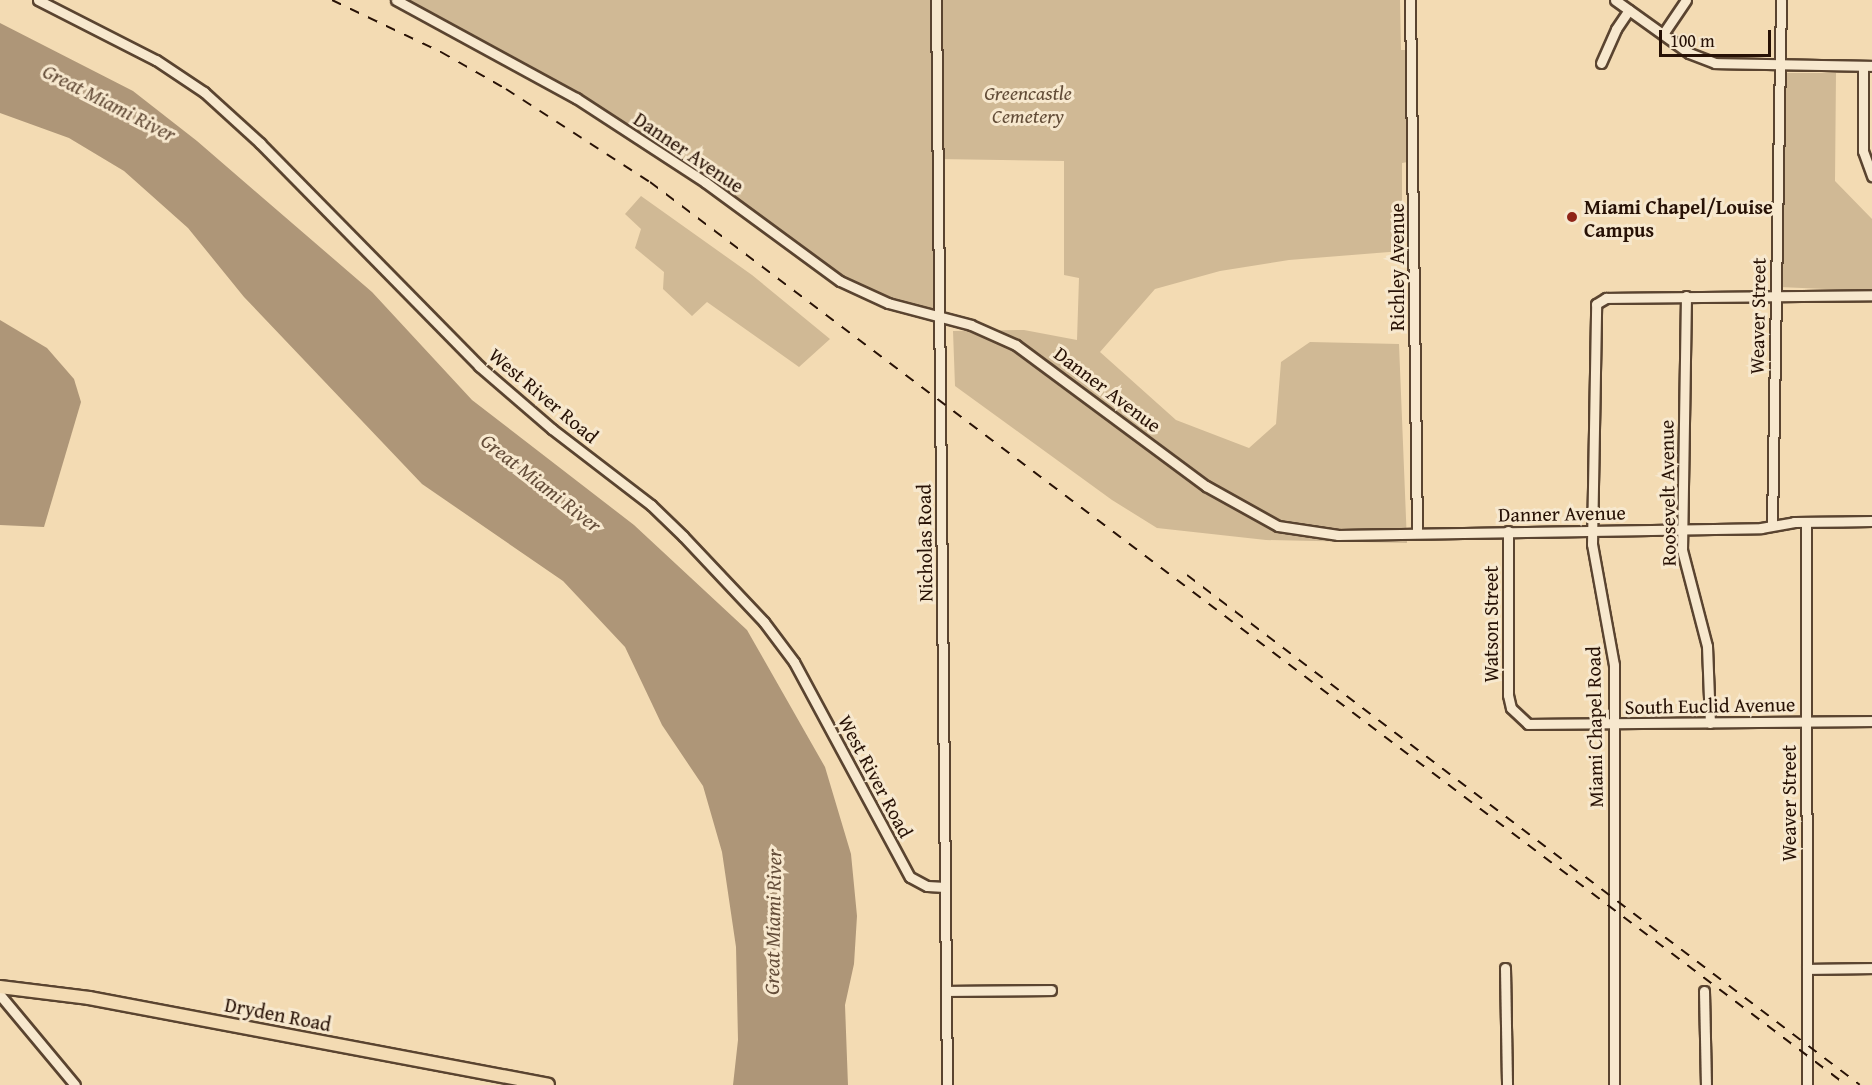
<!DOCTYPE html>
<html>
<head>
<meta charset="utf-8">
<style>
	body { margin:0 }
	#map { position:relative; width:1872px; height:1085px; overflow:hidden; background:#f3dbb3; font-family:"Gentium Book Plus",serif }
	div>[style] { position:absolute }
	[style*='--x'] { left:calc(var(--x)*1px); top:calc(var(--y)*1px); width:calc(var(--w)*1px); rotate:calc(var(--a)*1deg) }
	.green>* { inset:0; background:#d0b995 }
	.water>* { inset:0; background:#ae9678 }
	.roads { filter:drop-shadow(2px 0 #5a4430) drop-shadow(-2px 0 #5a4430) drop-shadow(0 2px #5a4430) drop-shadow(0 -2px #5a4430) }
	.minor>* { height:9px; margin:-4.5px; padding:0 4.5px; transform-origin:4.5px; border-radius:4.5px; background:#f7e8ce }
	.major>* { height:12px; margin:-6px; padding:0 6px; transform-origin:6px; border-radius:6px; background:#f3dbb3 }
	.rail>* { height:2px; margin-top:-1px; transform-origin:0; background:repeating-linear-gradient(90deg,#271105 0 10px,transparent 0 20px) }
	.dots>* { width:16px; height:16px; translate:-50% -50%; box-sizing:border-box; border:3px solid #f7e8ce; border-radius:50% }
	span { translate:-50% -50%; white-space:nowrap; text-align:center; line-height:1.15; -webkit-text-stroke:6px #f7e8ce; paint-order:stroke }
	.park-label { font-size:20px; color:#624c37; font-style:italic }
	.street-label { font-size:20px; color:#271105 }
	.poi-label { font-size:20px; color:#271105; font-weight:700 }
	.left { translate:0 -50%; text-align:left }
	.water-label { font-size:21px; color:#644d39; font-style:italic }
	.scale { position:absolute; left:1659px; top:30px; width:112px; height:27px; box-sizing:border-box; border:3px solid #271105; border-top:0; padding-left:8px; font-size:18px; line-height:21px; white-space:nowrap; color:#271105; -webkit-text-stroke:4px #f7e8ce; paint-order:stroke }
</style>
</head>
<body>
<div id="map">
	<div class="green">
		<i style="clip-path:polygon(396px 0,936px 0,936px 46px,941px 46px,943px 0,1400px 0,1401px 50px,1411px 50px,1413px 161px,1402px 163px,1402px 251px,1289px 260px,1220px 271px,1155px 289px,1100px 352px,1176px 420px,1249px 448px,1276px 424px,1281px 362px,1310px 342px,1399px 344px,1407px 543px,1266px 540px,1157px 528px,1112px 500px,955px 386px,953px 331px,1024px 330px,1077px 340px,1079px 278px,1064px 275px,1064px 161px,937px 159px,938px 315px,851px 287px,705px 182px,576px 98px)"></i>
		<i style="clip-path:polygon(1786px 73px,1836px 73px,1835px 181px,1872px 219px,1872px 291px,1779px 287px)"></i>
		<i style="clip-path:polygon(641px 196px,752px 275px,830px 339px,799px 367px,707px 302px,692px 316px,663px 289px,664px 272px,635px 248px,641px 229px,625px 214px)"></i>
	</div>
	<div class="water">
		<i style="clip-path:polygon(0 23px,133px 91px,197px 141px,372px 292px,472px 400px,634px 525px,747px 630px,825px 767px,851px 854px,857px 916px,854px 964px,845px 1005px,848px 1085px,733px 1085px,738px 1040px,736px 947px,722px 852px,703px 786px,662px 725px,625px 647px,563px 581px,422px 484px,244px 297px,188px 228px,124px 171px,69px 138px,0 113px)"></i>
		<i style="clip-path:polygon(0 320px,47px 348px,74px 379px,81px 402px,44px 527px,0 525px)"></i>
	</div>
	<div class="roads">
		<div class="minor">
			<i style="--x:38;--y:0;--w:132;--a:27"></i>
			<i style="--x:156;--y:60;--w:58;--a:33.7"></i>
			<i style="--x:204;--y:92;--w:76;--a:42.3"></i>
			<i style="--x:260;--y:143;--w:313;--a:45.5"></i>
			<i style="--x:479;--y:366;--w:96;--a:40.8"></i>
			<i style="--x:552;--y:429;--w:125;--a:37.5"></i>
			<i style="--x:651;--y:505;--w:45;--a:44.1"></i>
			<i style="--x:683;--y:536;--w:118;--a:46.7"></i>
			<i style="--x:764;--y:622;--w:50;--a:53.1"></i>
			<i style="--x:794;--y:662;--w:244;--a:61.7"></i>
			<i style="--x:910;--y:877;--w:19;--a:28"></i>
			<i style="--x:927;--y:886;--w:18;--a:3"></i>
			<i style="--x:396;--y:0;--w:205;--a:28.6"></i>
			<i style="--x:576;--y:98;--w:154;--a:33.1"></i>
			<i style="--x:705;--y:182;--w:167;--a:36.3"></i>
			<i style="--x:840;--y:281;--w:53;--a:24.6"></i>
			<i style="--x:888;--y:303;--w:86;--a:14.8"></i>
			<i style="--x:971;--y:325;--w:49;--a:24"></i>
			<i style="--x:1016;--y:345;--w:237;--a:36.6"></i>
			<i style="--x:1206;--y:486;--w:82;--a:29.1"></i>
			<i style="--x:1278;--y:526;--w:61;--a:8.5"></i>
			<i style="--x:1338;--y:535;--w:423;--a:-0.9"></i>
			<i style="--x:1761;--y:528;--w:34;--a:-10"></i>
			<i style="--x:1794;--y:522;--w:78;--a:-0.7"></i>
			<i style="--x:936;--y:0;--w:1085;--a:89.42"></i>
			<i style="--x:1410;--y:0;--w:533;--a:89.25"></i>
			<i style="--x:1615;--y:0;--w:91;--a:35.6"></i>
			<i style="--x:1689;--y:53;--w:28;--a:21"></i>
			<i style="--x:1715;--y:63;--w:157;--a:1.1"></i>
			<i style="--x:1663;--y:34;--w:41;--a:-55.9"></i>
			<i style="--x:1601;--y:63;--w:37;--a:-66"></i>
			<i style="--x:1616;--y:29;--w:23;--a:-56"></i>
			<i style="--x:1863;--y:66;--w:85;--a:90"></i>
			<i style="--x:1863;--y:151;--w:27;--a:70"></i>
			<i style="--x:1686;--y:296;--w:254;--a:90.9"></i>
			<i style="--x:1682;--y:550;--w:99;--a:75.4"></i>
			<i style="--x:1707;--y:646;--w:77;--a:87.8"></i>
			<i style="--x:1806;--y:522;--w:563;--a:89.9"></i>
			<i style="--x:1772;--y:525;--w:525;--a:-89.02"></i>
			<i style="--x:1508;--y:531;--w:164;--a:90"></i>
			<i style="--x:1508;--y:695;--w:13;--a:77"></i>
			<i style="--x:1511;--y:708;--w:23;--a:43"></i>
			<i style="--x:1528;--y:724;--w:344;--a:-0.5"></i>
			<i style="--x:1505;--y:968;--w:117;--a:89"></i>
			<i style="--x:1807;--y:969;--w:65;--a:-0.9"></i>
			<i style="--x:946;--y:991;--w:105;--a:-0.5"></i>
			<i style="--x:1704;--y:991;--w:94;--a:88.8"></i>
			<i style="--x:0;--y:995;--w:117;--a:50.2"></i>
			<i style="--x:1614;--y:1085;--w:420;--a:-90"></i>
			<i style="--x:1614;--y:665;--w:123;--a:-100.3"></i>
			<i style="--x:1592;--y:544;--w:240;--a:-89"></i>
			<i style="--x:1596;--y:304;--w:12;--a:-31"></i>
			<i style="--x:1606;--y:298;--w:266;--a:-0.6"></i>
		</div>
		<div class="major">
			<i style="--x:0;--y:987;--w:90;--a:7"></i>
			<i style="--x:89;--y:998;--w:467;--a:10.7"></i>
		</div>
	</div>
	<div class="rail">
		<i style="--x:332;--y:0;--w:121;--a:25.5"></i>
		<i style="--x:441;--y:52;--w:75;--a:29.6"></i>
		<i style="--x:506;--y:89;--w:171;--a:32.9"></i>
		<i style="--x:650;--y:182;--w:1499;--a:37.05"></i>
		<i style="--x:1187;--y:575;--w:844;--a:37.15"></i>
	</div>
	<div class="dots">
		<i style="left:1572px;top:217px;background:#8f2418"></i>
	</div>
	<div class="park-label">
		<span style="left:1028px;top:104px">Greencastle<br>Cemetery</span>
	</div>
	<div class="street-label">
		<span style="left:689px;top:152px;rotate:34deg">Danner Avenue</span>
		<span style="left:1396px;top:267px;rotate:-90deg">Richley Avenue</span>
		<span style="left:1757px;top:316px;rotate:-89deg">Weaver Street</span>
		<span style="left:1108px;top:389px;rotate:37deg">Danner Avenue</span>
		<span style="left:544px;top:395px;rotate:40deg">West River Road</span>
		<span style="left:1667px;top:493px;rotate:-91deg">Roosevelt Avenue</span>
		<span style="left:1562px;top:513px;rotate:-1deg">Danner Avenue</span>
		<span style="left:924px;top:543px;rotate:-91deg">Nicholas Road</span>
		<span style="left:1490px;top:624px;rotate:-90deg">Watson Street</span>
		<span style="left:1710px;top:705px;rotate:-1deg">South Euclid Avenue</span>
		<span style="left:1594px;top:727px;rotate:-91deg">Miami Chapel Road</span>
		<span style="left:876px;top:776px;rotate:62deg">West River Road</span>
		<span style="left:1788px;top:803px;rotate:-90deg">Weaver Street</span>
		<span style="left:278px;top:1014px;rotate:11deg">Dryden Road</span>
	</div>
	<div class="poi-label">
		<span class="left" style="left:1584px;top:218px">Miami Chapel/Louise<br>Campus</span>
	</div>
	<div class="water-label">
		<span style="left:109px;top:103px;rotate:27deg">Great Miami River</span>
		<span style="left:541px;top:483px;rotate:38deg">Great Miami River</span>
		<span style="left:773px;top:922px;rotate:-89deg">Great Miami River</span>
	</div>
	<div class="scale">100 m</div>
</div>
</body>
</html>
